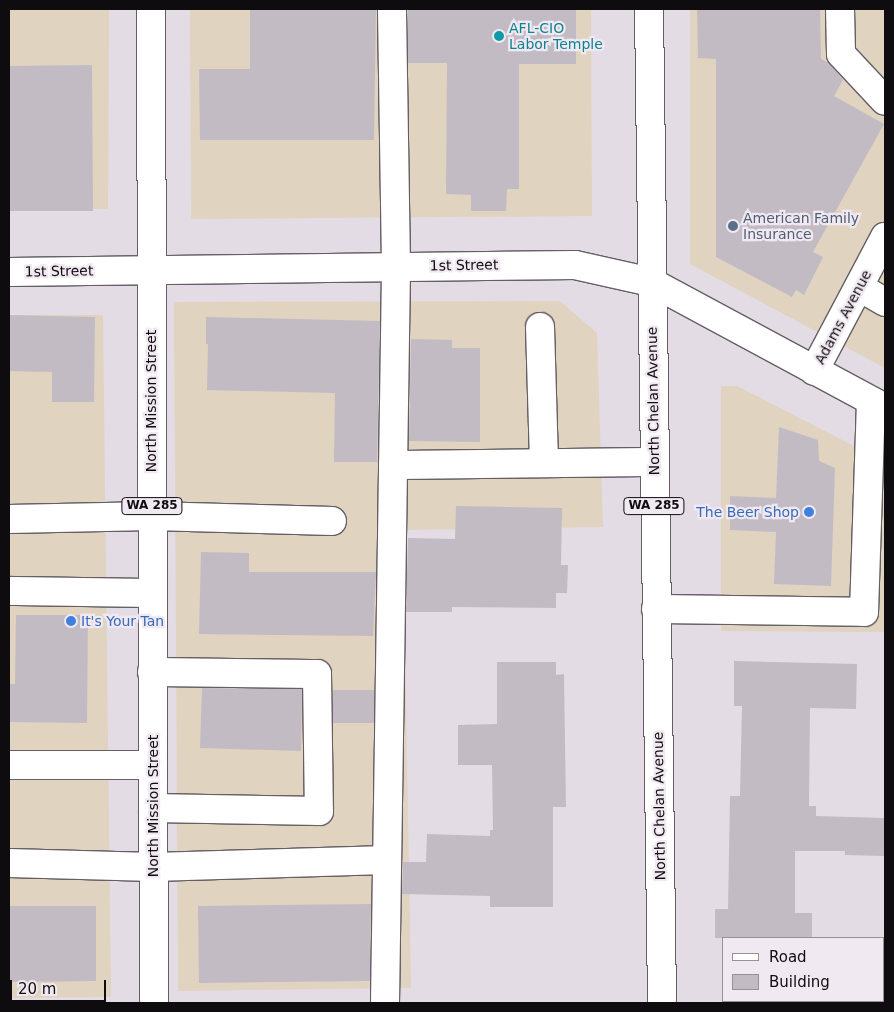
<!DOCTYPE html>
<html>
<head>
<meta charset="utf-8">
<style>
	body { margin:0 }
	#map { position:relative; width:894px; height:1012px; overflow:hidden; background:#e4dce4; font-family:"DejaVu Sans",sans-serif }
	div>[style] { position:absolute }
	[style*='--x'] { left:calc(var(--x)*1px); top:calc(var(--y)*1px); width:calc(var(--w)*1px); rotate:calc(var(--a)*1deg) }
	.commercial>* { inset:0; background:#e0d3bf }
	.building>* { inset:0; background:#c3bbc3 }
	.roads { filter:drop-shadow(1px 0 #655e65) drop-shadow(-1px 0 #655e65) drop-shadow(0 1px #655e65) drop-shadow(0 -1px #655e65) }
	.minor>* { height:28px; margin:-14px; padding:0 14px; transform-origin:14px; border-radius:14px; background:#fff }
	.major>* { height:28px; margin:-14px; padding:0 14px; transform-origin:14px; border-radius:14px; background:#fff }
	.dots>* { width:14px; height:14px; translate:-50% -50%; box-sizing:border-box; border:2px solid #f1e9f1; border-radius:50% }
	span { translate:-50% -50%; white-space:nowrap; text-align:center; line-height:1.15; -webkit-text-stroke:4.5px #f1e9f1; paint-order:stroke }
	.shield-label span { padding:1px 4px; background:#f1e9f1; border:1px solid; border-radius:4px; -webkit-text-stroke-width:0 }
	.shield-label { font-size:12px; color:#0f0c0f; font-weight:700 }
	.culture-label { font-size:14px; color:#0d838f }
	.left { translate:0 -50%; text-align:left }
	.service-label { font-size:14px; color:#4e5e75 }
	.street-label { font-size:14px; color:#0f0c0f }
	.shop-label { font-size:14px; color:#366cbe }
	.right { translate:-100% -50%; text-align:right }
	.frame { position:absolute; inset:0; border:10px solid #0f0c0f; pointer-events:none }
	.legend { position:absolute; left:722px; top:937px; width:162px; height:65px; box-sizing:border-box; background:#f1e9f1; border:1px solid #979197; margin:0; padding:6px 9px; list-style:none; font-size:15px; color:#0f0c0f }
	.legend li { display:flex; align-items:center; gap:10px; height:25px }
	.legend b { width:25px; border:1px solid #979197 }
	.scale { position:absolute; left:10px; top:980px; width:96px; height:22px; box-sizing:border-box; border:2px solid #0f0c0f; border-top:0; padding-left:6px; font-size:15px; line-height:18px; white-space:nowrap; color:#0f0c0f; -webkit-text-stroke:4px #f1e9f1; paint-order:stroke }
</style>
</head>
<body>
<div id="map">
	<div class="commercial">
		<i style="clip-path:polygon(9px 9px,109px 9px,108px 209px,9px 208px)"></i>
		<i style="clip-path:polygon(190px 9px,591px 9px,592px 216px,191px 219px)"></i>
		<i style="clip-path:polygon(690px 9px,885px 9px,885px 368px,690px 264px)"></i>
		<i style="clip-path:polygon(560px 301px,597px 333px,603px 527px,403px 530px,411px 988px,178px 991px,174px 302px)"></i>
		<i style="clip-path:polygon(9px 315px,103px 315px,111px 997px,9px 998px)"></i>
		<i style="clip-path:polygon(721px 386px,737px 386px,885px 462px,885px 632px,721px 631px)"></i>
	</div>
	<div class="building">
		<i style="clip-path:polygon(250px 9px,376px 9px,374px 140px,200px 140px,199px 69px,250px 69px)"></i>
		<i style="clip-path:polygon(408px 9px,576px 9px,576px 64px,519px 64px,519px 189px,507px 189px,506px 211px,471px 211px,471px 195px,446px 194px,447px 63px,408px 63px)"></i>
		<i style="clip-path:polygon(697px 9px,820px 9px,821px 59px,829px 63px,843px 80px,834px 96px,884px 124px,813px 252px,823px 257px,804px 295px,796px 290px,792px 297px,716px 257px,716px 59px,698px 58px)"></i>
		<i style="clip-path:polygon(92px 65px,93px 211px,9px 211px,9px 66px)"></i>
		<i style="clip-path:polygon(9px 315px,95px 317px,94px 402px,52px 402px,52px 372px,9px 371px)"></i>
		<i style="clip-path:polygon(206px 317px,380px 321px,377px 462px,334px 462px,335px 393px,207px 390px,208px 344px,206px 344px)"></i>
		<i style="clip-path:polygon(411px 339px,452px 340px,452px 348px,480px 348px,480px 442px,409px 441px)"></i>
		<i style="clip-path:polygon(779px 427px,818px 440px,819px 461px,835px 468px,831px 586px,774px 584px,776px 532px,730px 530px,730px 496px,776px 498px)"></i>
		<i style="clip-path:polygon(456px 506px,562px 508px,561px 565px,568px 565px,567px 593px,556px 593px,556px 608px,452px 607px,452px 612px,406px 612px,408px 538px,455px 539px)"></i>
		<i style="clip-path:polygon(201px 552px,249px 553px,249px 572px,376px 572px,373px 636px,199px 634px)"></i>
		<i style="clip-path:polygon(16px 615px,88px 615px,87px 723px,9px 722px,9px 684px,15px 684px)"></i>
		<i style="clip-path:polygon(734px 661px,857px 664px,856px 709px,810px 708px,809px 806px,816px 806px,816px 816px,885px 818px,885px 856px,845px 855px,845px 851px,795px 851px,795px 913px,812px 913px,812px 938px,715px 938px,715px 909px,728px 909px,730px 796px,740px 796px,742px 706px,734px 706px)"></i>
		<i style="clip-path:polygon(497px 662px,556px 662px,556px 675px,564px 674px,566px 807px,553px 807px,553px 907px,490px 907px,490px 896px,402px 894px,403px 862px,426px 862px,427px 834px,490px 836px,490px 830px,493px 830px,492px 765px,458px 765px,458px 725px,497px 724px)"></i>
		<i style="clip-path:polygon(202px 688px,302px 689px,301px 751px,200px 748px)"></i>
		<i style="clip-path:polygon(333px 690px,374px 690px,374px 723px,333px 723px)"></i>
		<i style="clip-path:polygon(371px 904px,370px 981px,199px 983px,198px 906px)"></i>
		<i style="clip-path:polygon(9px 906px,96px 906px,96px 981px,9px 982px)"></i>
	</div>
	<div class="roads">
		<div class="minor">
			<i style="--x:840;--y:9;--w:45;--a:88.7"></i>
			<i style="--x:841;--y:54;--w:64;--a:46.9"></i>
			<i style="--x:9;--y:272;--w:566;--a:-0.71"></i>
			<i style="--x:575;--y:265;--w:78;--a:12.6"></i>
			<i style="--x:651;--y:282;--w:266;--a:28.3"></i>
			<i style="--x:859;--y:287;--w:30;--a:30"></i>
			<i style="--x:540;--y:327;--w:136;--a:88.3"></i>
			<i style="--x:814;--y:371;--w:152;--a:-62.1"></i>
			<i style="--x:393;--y:465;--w:260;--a:-0.7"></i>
			<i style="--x:9;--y:519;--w:143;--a:-1.2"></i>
			<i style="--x:152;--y:516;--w:180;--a:1.6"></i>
			<i style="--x:9;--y:591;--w:143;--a:0.8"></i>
			<i style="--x:656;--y:609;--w:208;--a:0.8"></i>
			<i style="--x:864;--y:612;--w:211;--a:-88.1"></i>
			<i style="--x:152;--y:672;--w:165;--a:0.7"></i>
			<i style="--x:317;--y:674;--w:137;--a:89.2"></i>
			<i style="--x:319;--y:811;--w:166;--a:-179"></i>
			<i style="--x:9;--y:765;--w:144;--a:0"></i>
			<i style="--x:9;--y:863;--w:144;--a:1.6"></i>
			<i style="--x:153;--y:867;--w:234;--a:-1.7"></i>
			<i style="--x:385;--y:1003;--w:737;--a:-89.14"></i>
			<i style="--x:396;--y:266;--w:257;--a:-90.9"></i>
		</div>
		<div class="major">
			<i style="--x:151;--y:9;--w:994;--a:89.83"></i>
			<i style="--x:649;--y:9;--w:994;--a:89.25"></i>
		</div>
	</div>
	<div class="dots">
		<i style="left:499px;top:36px;background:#0f9aa8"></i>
		<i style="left:733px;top:226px;background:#5c6f8a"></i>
		<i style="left:809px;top:512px;background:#3f7fe0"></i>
		<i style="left:71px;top:621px;background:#3f7fe0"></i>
	</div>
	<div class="shield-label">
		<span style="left:152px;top:506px">WA 285</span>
		<span style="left:654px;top:506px">WA 285</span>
	</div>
	<div class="culture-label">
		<span class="left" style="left:509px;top:36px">AFL-CIO<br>Labor Temple</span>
	</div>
	<div class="service-label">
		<span class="left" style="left:743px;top:226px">American Family<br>Insurance</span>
	</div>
	<div class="street-label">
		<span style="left:464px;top:265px;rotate:-1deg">1st Street</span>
		<span style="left:59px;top:271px;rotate:-1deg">1st Street</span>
		<span style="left:843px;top:317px;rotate:-62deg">Adams Avenue</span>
		<span style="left:151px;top:401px;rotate:-90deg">North Mission Street</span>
		<span style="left:653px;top:401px;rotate:-91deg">North Chelan Avenue</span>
		<span style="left:153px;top:806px;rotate:-90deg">North Mission Street</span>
		<span style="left:659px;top:806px;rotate:-91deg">North Chelan Avenue</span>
	</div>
	<div class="shop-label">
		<span class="right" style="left:799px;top:512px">The Beer Shop</span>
		<span class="left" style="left:81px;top:621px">It's Your Tan</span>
	</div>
	<div class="frame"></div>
	<ul class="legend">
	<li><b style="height:6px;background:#fff"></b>Road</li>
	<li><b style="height:14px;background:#c3bbc3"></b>Building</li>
	</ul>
	<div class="scale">20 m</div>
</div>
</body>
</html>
